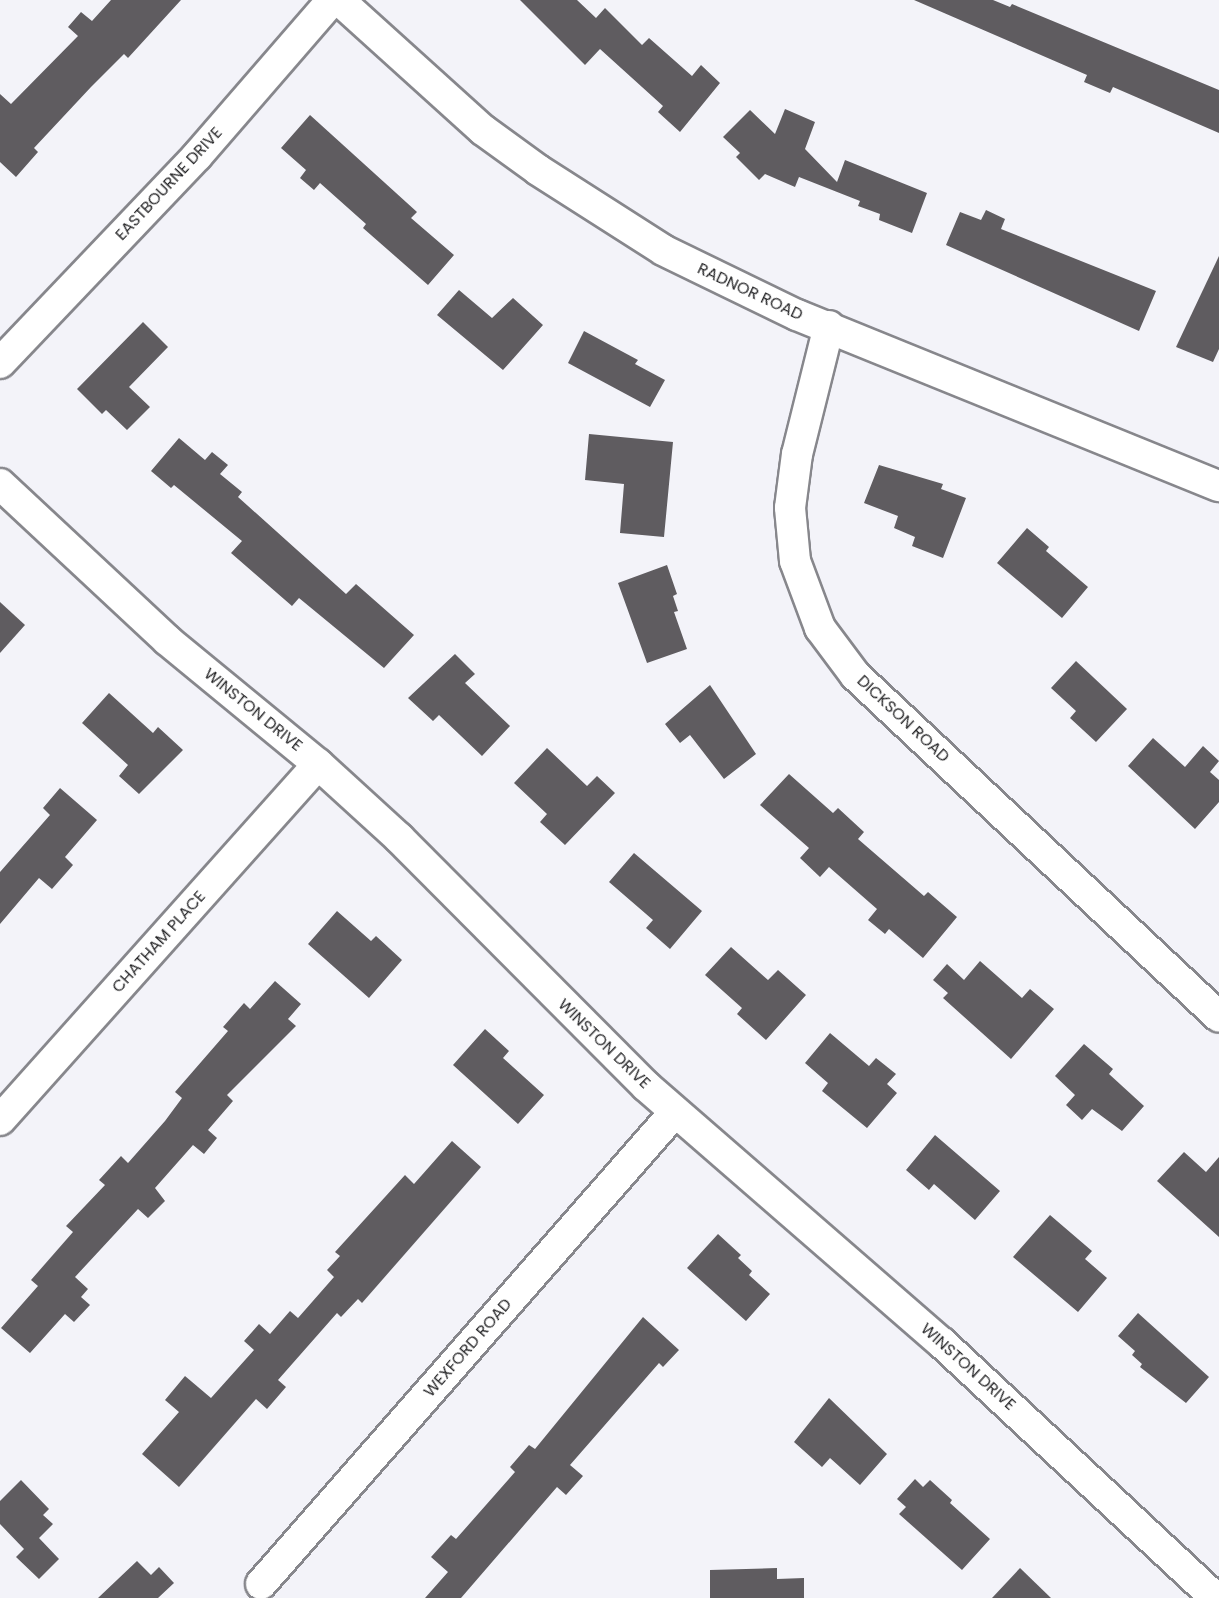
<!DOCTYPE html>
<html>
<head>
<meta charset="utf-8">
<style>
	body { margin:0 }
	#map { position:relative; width:1219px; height:1598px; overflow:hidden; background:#f3f3f9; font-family:Poppins,sans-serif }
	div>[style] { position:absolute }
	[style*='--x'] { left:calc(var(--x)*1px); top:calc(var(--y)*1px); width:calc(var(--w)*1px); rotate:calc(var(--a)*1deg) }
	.building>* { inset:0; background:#5f5c60 }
	.roads { filter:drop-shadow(2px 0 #87878c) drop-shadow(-2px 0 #87878c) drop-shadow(0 2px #87878c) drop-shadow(0 -2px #87878c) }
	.street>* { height:30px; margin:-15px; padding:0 15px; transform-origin:15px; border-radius:15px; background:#fff }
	span { translate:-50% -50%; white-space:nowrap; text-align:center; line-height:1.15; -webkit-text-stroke:6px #fff; paint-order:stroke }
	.street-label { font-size:16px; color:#262628 }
</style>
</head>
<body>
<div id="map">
	<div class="building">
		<i style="clip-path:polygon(111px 0,181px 0,128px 58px,124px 54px,91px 87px,34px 148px,38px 152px,16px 177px,0 162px,0 94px,11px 104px,78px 36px,68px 27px,81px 12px,92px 21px)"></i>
		<i style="clip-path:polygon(520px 0,577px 0,596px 18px,605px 8px,642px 45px,649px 38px,692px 76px,701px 65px,720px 83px,680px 132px,658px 112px,663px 106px,600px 49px,585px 65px)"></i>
		<i style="clip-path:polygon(914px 0,993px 0,1010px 7px,1012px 4px,1219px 90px,1219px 133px,1113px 87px,1110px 93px,1084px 82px,1087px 75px)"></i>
		<i style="clip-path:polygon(785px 109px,815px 122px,805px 149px,837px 182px,845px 160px,927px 193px,912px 233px,879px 220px,880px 214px,858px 206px,860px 201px,799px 177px,795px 187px,765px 174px,759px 180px,736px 157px,740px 153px,723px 137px,750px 110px,775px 134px)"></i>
		<i style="clip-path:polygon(310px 115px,417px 212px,411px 218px,454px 255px,428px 285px,363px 228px,366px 224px,320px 183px,314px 190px,300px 178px,306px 170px,281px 148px)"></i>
		<i style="clip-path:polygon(986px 210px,1005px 219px,1001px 229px,1156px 291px,1139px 331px,946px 245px,960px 212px,981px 220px)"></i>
		<i style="clip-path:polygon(1219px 256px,1219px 349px,1213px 362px,1176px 347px)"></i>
		<i style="clip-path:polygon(459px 290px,492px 318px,513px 298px,543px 325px,503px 370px,437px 315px)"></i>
		<i style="clip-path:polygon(143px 322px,168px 347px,129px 387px,150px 407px,127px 430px,106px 410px,102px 414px,77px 389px)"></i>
		<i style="clip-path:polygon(584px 331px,638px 360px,635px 364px,665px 380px,650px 407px,568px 363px)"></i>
		<i style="clip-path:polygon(589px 434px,673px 442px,664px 537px,620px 533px,624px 484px,585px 480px)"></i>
		<i style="clip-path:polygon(179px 438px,205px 460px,212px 452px,228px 465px,220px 474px,242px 492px,238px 497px,346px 594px,356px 584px,414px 635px,384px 668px,299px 598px,292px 606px,231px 553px,242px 541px,174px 485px,171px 488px,151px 471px)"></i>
		<i style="clip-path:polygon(879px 465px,943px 484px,941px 489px,966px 498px,943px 558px,912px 546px,915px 537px,894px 528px,898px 516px,864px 503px)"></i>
		<i style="clip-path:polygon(1027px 528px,1049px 547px,1046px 551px,1088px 587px,1062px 618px,997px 563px)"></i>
		<i style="clip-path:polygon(667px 565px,677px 594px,673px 596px,678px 611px,674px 612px,687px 649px,647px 663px,618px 583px)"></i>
		<i style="clip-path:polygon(0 602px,25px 625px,0 653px)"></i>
		<i style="clip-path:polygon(455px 654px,475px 674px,465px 683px,510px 726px,482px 756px,439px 715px,433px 721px,408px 698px)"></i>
		<i style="clip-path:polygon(1076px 661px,1127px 709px,1096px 742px,1070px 718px,1076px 711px,1051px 688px)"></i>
		<i style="clip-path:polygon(710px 685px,756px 754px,724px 779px,690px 735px,680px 743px,665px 724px)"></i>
		<i style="clip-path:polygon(109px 693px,153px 733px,158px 727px,183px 750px,139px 794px,119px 776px,128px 765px,82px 723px)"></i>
		<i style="clip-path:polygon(1153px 738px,1185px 767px,1203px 746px,1219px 761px,1210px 772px,1219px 780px,1219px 802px,1195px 829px,1128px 766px)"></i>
		<i style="clip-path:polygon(547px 748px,587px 786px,597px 776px,615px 793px,565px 845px,540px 822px,547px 814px,514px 783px)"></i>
		<i style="clip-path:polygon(789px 774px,833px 813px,838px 808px,864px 832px,858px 839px,924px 896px,928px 892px,957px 917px,923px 958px,889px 929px,885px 934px,868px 920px,877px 909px,829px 867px,820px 877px,800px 858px,809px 848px,760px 805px)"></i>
		<i style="clip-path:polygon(60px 788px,97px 820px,65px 857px,73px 865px,52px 889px,39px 878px,0 924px,0 872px,50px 815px,43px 808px)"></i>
		<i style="clip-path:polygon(634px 853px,702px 911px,670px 949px,646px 928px,653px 920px,609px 882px)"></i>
		<i style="clip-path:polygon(337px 911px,371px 941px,376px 936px,402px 960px,369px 998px,308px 944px)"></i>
		<i style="clip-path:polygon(731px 947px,768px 980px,778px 970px,806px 995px,766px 1040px,737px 1014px,742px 1008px,705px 975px)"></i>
		<i style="clip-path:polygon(980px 961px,1022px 998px,1030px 989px,1054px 1009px,1011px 1059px,943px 998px,948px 993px,933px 980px,947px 964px,964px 980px)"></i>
		<i style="clip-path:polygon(275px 981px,301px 1004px,288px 1019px,296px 1026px,227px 1095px,233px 1101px,208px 1130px,217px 1138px,204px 1154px,193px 1145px,155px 1188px,165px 1201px,148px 1218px,138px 1209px,75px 1277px,88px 1289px,81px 1297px,90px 1305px,74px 1322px,65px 1314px,30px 1353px,1px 1328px,38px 1286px,31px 1280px,73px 1232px,66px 1226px,105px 1185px,99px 1180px,121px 1156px,128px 1163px,165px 1121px,182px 1098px,175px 1092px,228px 1031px,223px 1027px,244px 1003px,250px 1009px)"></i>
		<i style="clip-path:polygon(485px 1029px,509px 1051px,503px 1058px,544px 1095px,518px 1124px,453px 1065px)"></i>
		<i style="clip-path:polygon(830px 1033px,869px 1066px,876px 1058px,896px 1074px,887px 1084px,897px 1093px,867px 1128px,822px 1091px,828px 1083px,805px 1063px)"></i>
		<i style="clip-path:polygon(1084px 1044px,1113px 1069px,1109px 1074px,1144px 1106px,1122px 1131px,1092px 1109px,1082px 1120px,1066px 1105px,1075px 1095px,1055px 1076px)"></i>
		<i style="clip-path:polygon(935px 1135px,1000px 1191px,975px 1220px,934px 1184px,929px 1190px,906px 1170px)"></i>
		<i style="clip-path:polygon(452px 1141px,481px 1167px,362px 1303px,358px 1299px,341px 1317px,337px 1313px,278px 1380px,286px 1387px,267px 1409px,256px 1399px,179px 1487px,142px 1454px,179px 1412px,165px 1400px,185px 1376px,211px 1398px,254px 1350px,244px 1341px,259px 1324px,270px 1334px,290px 1311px,298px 1318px,334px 1277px,327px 1270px,340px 1256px,335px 1252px,405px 1175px,414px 1184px)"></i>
		<i style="clip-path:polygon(1184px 1152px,1206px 1172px,1219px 1157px,1219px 1237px,1157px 1181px)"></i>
		<i style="clip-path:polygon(1050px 1215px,1092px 1251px,1085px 1259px,1107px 1278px,1078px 1312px,1013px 1257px)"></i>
		<i style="clip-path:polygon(718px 1234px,741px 1255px,738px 1258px,752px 1271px,749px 1275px,770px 1294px,746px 1321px,687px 1268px)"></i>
		<i style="clip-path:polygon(1138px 1313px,1209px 1377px,1186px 1403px,1140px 1367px,1142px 1364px,1132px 1355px,1135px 1351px,1118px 1336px)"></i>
		<i style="clip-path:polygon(643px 1317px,679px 1350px,663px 1367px,659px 1363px,570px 1465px,583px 1476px,566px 1495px,557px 1487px,461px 1598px,425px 1598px,448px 1572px,431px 1557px,451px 1535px,456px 1539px,515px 1472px,510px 1467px,529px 1445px,535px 1449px)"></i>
		<i style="clip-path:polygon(829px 1398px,887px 1454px,860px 1485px,830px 1458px,822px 1467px,794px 1442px)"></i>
		<i style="clip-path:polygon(915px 1479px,923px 1487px,930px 1480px,952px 1500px,950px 1503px,990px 1539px,962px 1570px,899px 1514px,906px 1507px,897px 1499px)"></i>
		<i style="clip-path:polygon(21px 1480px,49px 1509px,43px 1515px,53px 1524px,39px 1538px,59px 1559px,39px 1579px,16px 1557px,24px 1549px,0 1524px,0 1501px)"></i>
		<i style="clip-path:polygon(137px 1561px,151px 1575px,159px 1567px,174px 1583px,158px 1598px,98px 1598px)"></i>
		<i style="clip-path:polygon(777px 1568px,777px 1579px,804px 1578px,804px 1598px,710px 1598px,710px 1570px)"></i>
		<i style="clip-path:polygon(1020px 1568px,1051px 1598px,992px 1598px)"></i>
	</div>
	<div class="roads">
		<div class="street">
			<i style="--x:339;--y:0;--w:194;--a:42.1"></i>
			<i style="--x:483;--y:130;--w:68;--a:36"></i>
			<i style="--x:538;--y:170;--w:148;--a:32.6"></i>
			<i style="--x:663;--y:250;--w:149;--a:25.9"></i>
			<i style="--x:797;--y:315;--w:455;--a:22.1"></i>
			<i style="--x:829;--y:326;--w:132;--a:104"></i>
			<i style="--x:797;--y:454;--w:54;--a:97.4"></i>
			<i style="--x:790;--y:508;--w:53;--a:84.6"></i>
			<i style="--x:795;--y:561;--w:72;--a:69.5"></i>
			<i style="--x:820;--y:628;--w:59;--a:53.3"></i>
			<i style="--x:855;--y:675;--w:499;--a:43.2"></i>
			<i style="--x:0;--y:363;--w:286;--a:-46.4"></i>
			<i style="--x:197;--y:156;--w:206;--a:-49.1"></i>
			<i style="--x:0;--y:484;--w:229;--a:43"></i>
			<i style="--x:167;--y:640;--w:195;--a:39.4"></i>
			<i style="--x:318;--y:764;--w:110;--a:42.4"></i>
			<i style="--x:399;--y:838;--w:350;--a:45.1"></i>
			<i style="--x:646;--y:1086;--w:392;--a:41"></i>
			<i style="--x:942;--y:1343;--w:374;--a:43"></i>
			<i style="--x:0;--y:1120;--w:477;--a:-48.2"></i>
			<i style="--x:261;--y:1584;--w:628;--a:-48.75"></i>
		</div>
	</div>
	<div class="street-label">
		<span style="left:169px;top:184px;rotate:-47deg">EASTBOURNE DRIVE</span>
		<span style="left:750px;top:292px;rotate:25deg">RADNOR ROAD</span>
		<span style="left:253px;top:710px;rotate:39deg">WINSTON DRIVE</span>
		<span style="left:903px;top:719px;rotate:43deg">DICKSON ROAD</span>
		<span style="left:159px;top:942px;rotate:-48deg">CHATHAM PLACE</span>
		<span style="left:604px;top:1044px;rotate:44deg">WINSTON DRIVE</span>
		<span style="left:468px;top:1348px;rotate:-49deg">WEXFORD ROAD</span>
		<span style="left:968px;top:1367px;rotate:42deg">WINSTON DRIVE</span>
	</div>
</div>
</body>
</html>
